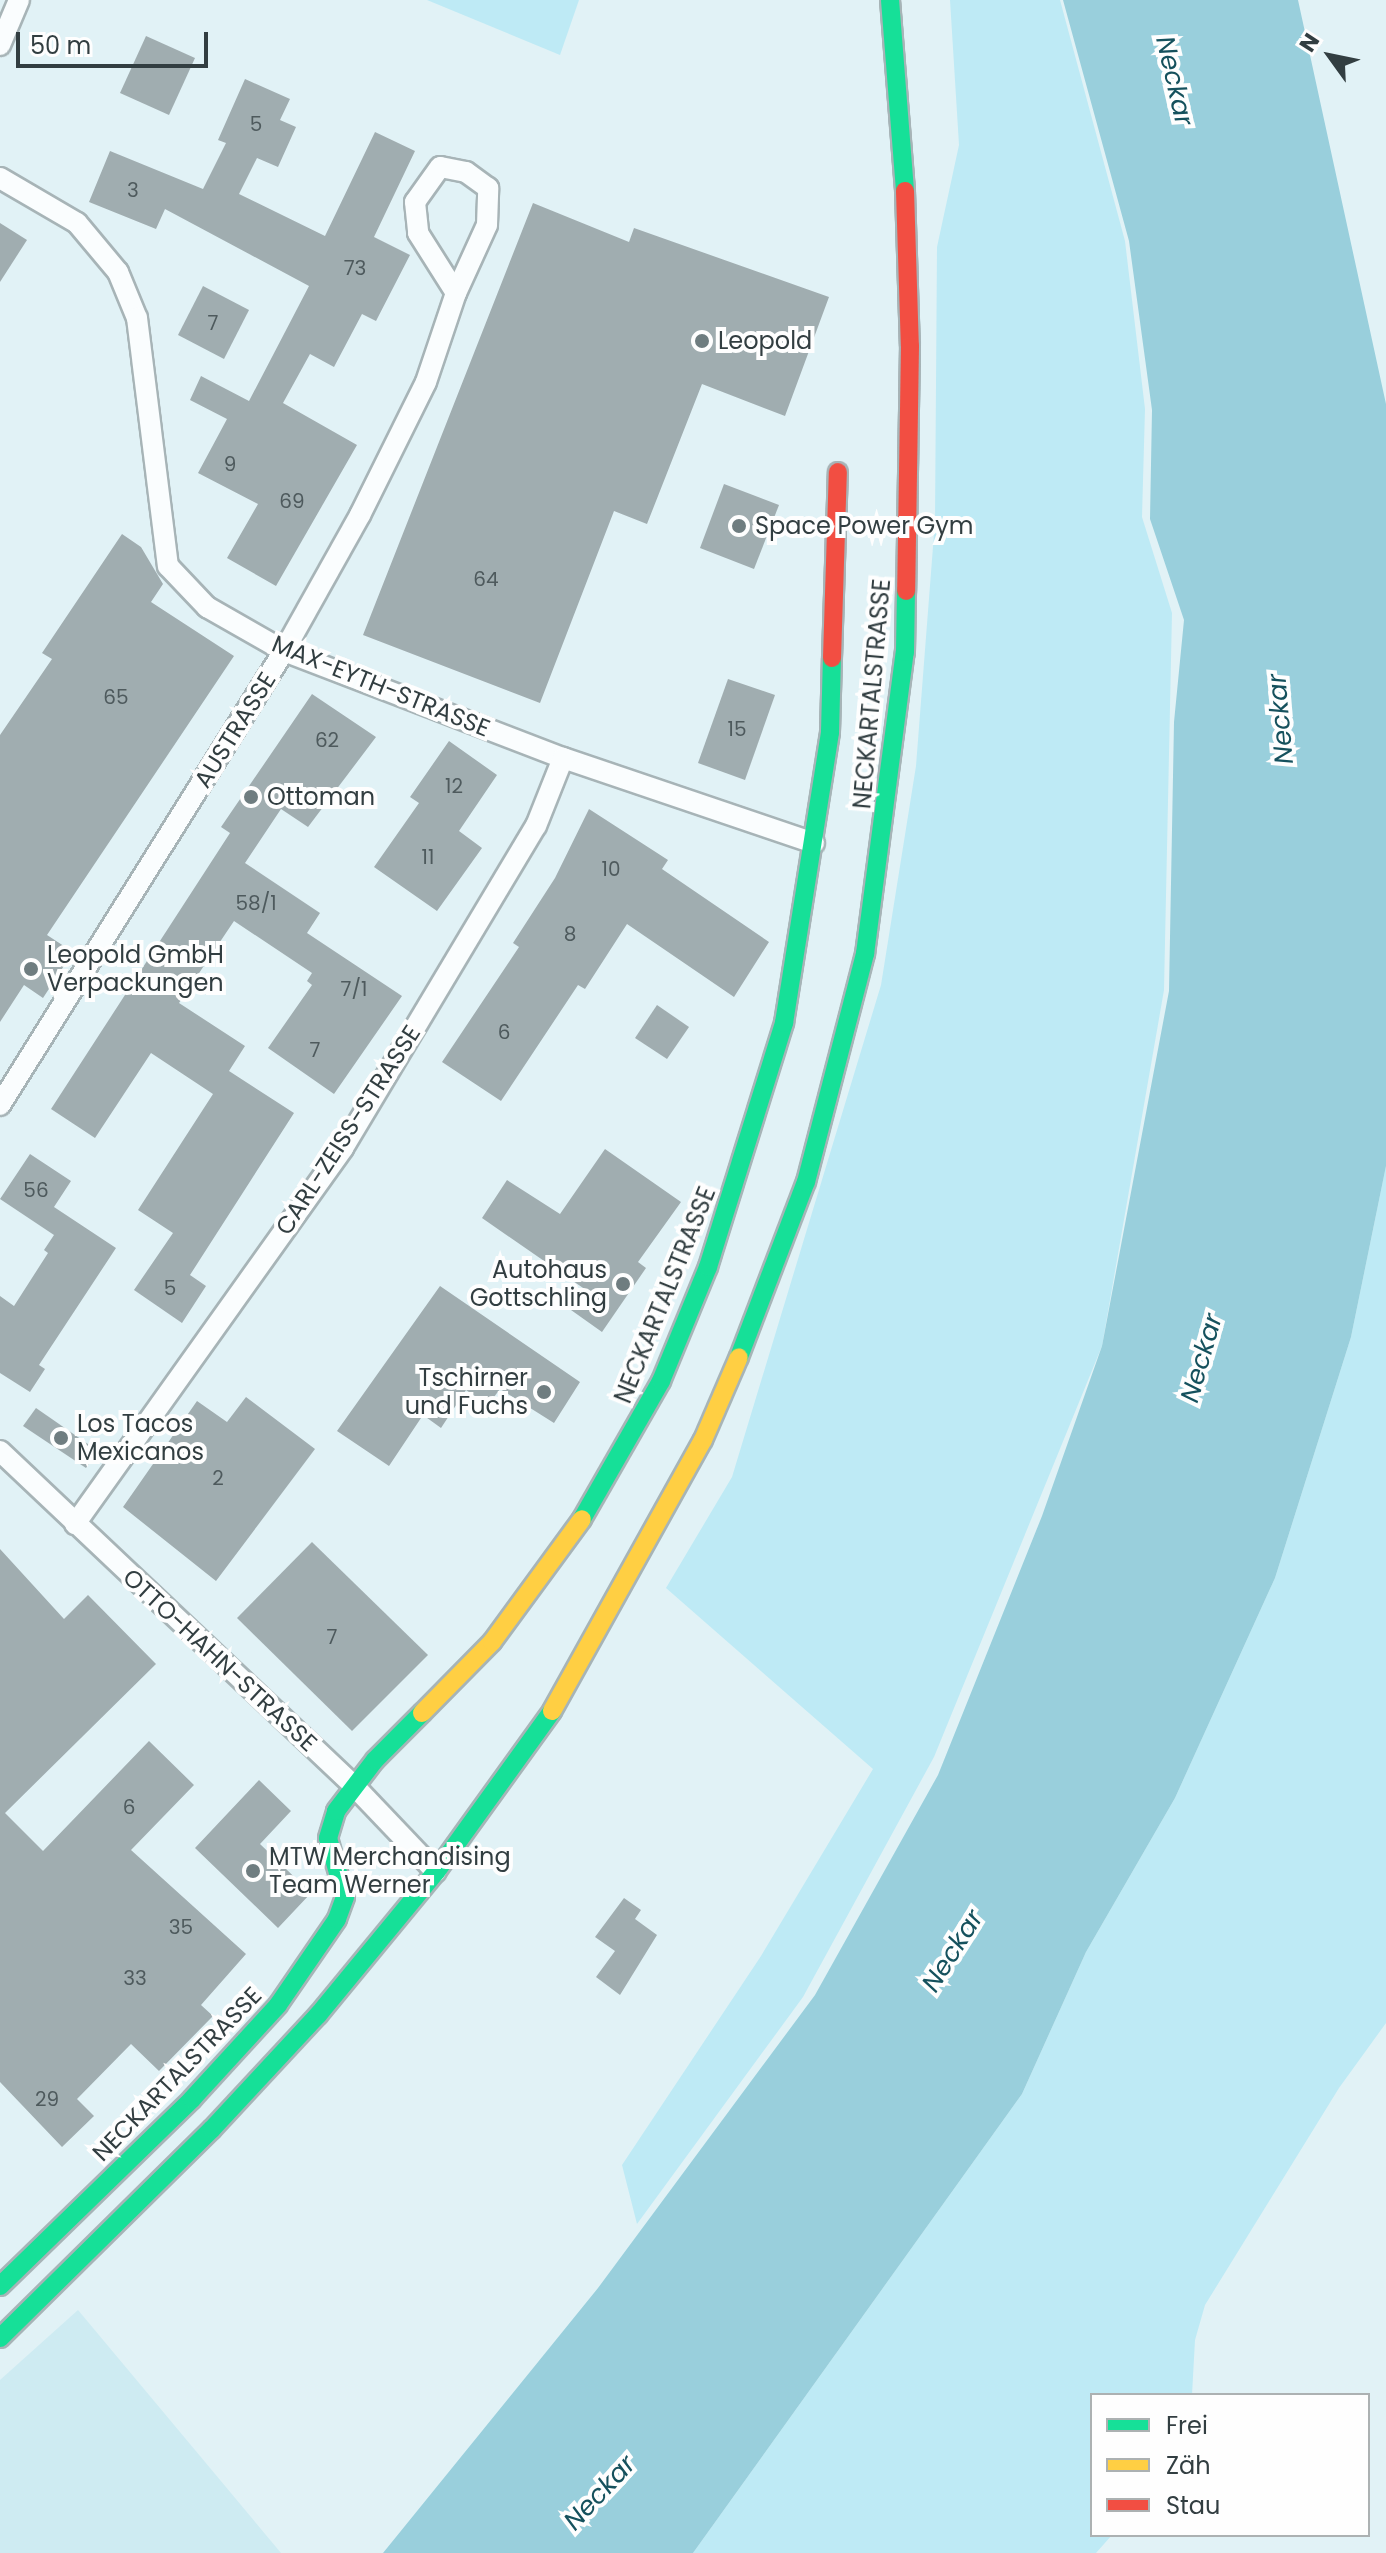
<!DOCTYPE html>
<html>
<head>
<meta charset="utf-8">
<style>
	body { margin:0 }
	#map { position:relative; width:1386px; height:2553px; overflow:hidden; background:#e1f2f6; font-family:Poppins,sans-serif }
	div>[style] { position:absolute }
	[style*='--x'] { left:calc(var(--x)*1px); top:calc(var(--y)*1px); width:calc(var(--w)*1px); rotate:calc(var(--a)*1deg) }
	.built>* { inset:0; background:#ceebf2 }
	.green>* { inset:0; background:#beeaf5 }
	.water>* { inset:0; background:#99cfdc }
	.building>* { inset:0; background:#a0adb0 }
	.roads { filter:drop-shadow(2px 0 #a7b4b7) drop-shadow(-2px 0 #a7b4b7) drop-shadow(0 2px #a7b4b7) drop-shadow(0 -2px #a7b4b7) }
	.street>* { height:20px; margin:-10px; padding:0 10px; transform-origin:10px; border-radius:10px; background:#fafdfe }
	.fast>* { height:18px; margin:-9px; padding:0 9px; transform-origin:9px; border-radius:9px; background:#16e098 }
	.slow>* { height:18px; margin:-9px; padding:0 9px; transform-origin:9px; border-radius:9px; background:#ffcf43 }
	.jam>* { height:18px; margin:-9px; padding:0 9px; transform-origin:9px; border-radius:9px; background:#f24e42 }
	.dots>* { width:22px; height:22px; translate:-50% -50%; box-sizing:border-box; border:4px solid #fefefe; border-radius:50% }
	span { translate:-50% -50%; white-space:nowrap; text-align:center; line-height:1.15; -webkit-text-stroke:8px #fefefe; paint-order:stroke }
	.number-label { font-size:20px; color:#4e5a5d }
	.number-label span { -webkit-text-stroke-width:0 }
	.poi-label { font-size:24px; color:#323e41 }
	.left { translate:0 -50%; text-align:left }
	.right { translate:-100% -50%; text-align:right }
	.street-label { font-size:24px; color:#323e41 }
	.water-label { font-size:26px; color:#15515d; font-style:italic }
	.legend { position:absolute; left:1090px; top:2393px; width:280px; height:144px; box-sizing:border-box; background:#fefefe; border:2px solid #acb1b2; margin:0; padding:10px 14px; list-style:none; font-size:24px; color:#323e41 }
	.legend li { display:flex; align-items:center; gap:16px; height:40px }
	.legend b { width:40px; border:2px solid #acb1b2 }
	.north { position:absolute; left:1290px; top:16px; width:80px; height:80px; -webkit-text-stroke:6px #fefefe; paint-order:stroke; rotate:303deg; font-size:22px; font-weight:700; line-height:32px; text-align:center; color:#323e41 }
	.north::after { content:''; display:block; margin:auto; width:28px; height:36px; background:#323e41; clip-path:polygon(50% 0,100% 100%,50% 72%,0 100%) }
	.scale { position:absolute; left:16px; top:32px; width:192px; height:36px; box-sizing:border-box; border:4px solid #323e41; border-top:0; padding-left:10px; font-size:24px; line-height:28px; white-space:nowrap; color:#323e41; -webkit-text-stroke:6px #fefefe; paint-order:stroke }
</style>
</head>
<body>
<div id="map">
	<div class="built">
		<i style="clip-path:polygon(78px 2310px,281px 2553px,0 2553px,0 2380px)"></i>
	</div>
	<div class="green">
		<i style="clip-path:polygon(427px 0,579px 0,560px 55px)"></i>
		<i style="clip-path:polygon(950px 0,1060px 0,1125px 241px,1145px 409px,1142px 517px,1172px 613px,1164px 990px,1102px 1346px,934px 1757px,803px 1997px,637px 2224px,622px 2165px,761px 1956px,873px 1769px,666px 1588px,732px 1477px,881px 985px,916px 766px,935px 521px,937px 247px,959px 145px)"></i>
		<i style="clip-path:polygon(1386px 1166px,1386px 2023px,1339px 2088px,1205px 2305px,1195px 2340px,1192px 2395px,1092px 2395px,1092px 2535px,1112px 2535px,1096px 2553px,693px 2553px,1022px 2094px,1086px 1952px,1175px 1798px,1275px 1578px,1351px 1337px)"></i>
	</div>
	<div class="water">
		<i style="clip-path:polygon(1063px 0,1298px 0,1386px 404px,1386px 1166px,1351px 1337px,1275px 1578px,1175px 1798px,1086px 1952px,1022px 2094px,693px 2553px,383px 2553px,598px 2288px,815px 1995px,938px 1775px,1042px 1516px,1102px 1346px,1169px 991px,1174px 722px,1184px 620px,1150px 519px,1152px 410px,1129px 241px)"></i>
	</div>
	<div class="building">
		<i style="clip-path:polygon(146px 36px,195px 58px,169px 115px,120px 93px)"></i>
		<i style="clip-path:polygon(245px 79px,290px 99px,280px 120px,296px 127px,278px 167px,257px 158px,239px 194px,325px 236px,375px 132px,415px 151px,374px 237px,410px 255px,376px 321px,362px 314px,334px 367px,310px 354px,283px 403px,357px 445px,276px 586px,227px 558px,258px 504px,198px 473px,227px 419px,190px 400px,201px 376px,249px 401px,309px 286px,165px 209px,156px 229px,89px 202px,110px 151px,203px 189px,226px 143px,218px 140px)"></i>
		<i style="clip-path:polygon(533px 203px,629px 242px,634px 228px,829px 297px,785px 416px,702px 384px,647px 524px,614px 511px,540px 703px,363px 635px)"></i>
		<i style="clip-path:polygon(0 223px,27px 240px,0 282px)"></i>
		<i style="clip-path:polygon(203px 286px,249px 310px,224px 359px,178px 335px)"></i>
		<i style="clip-path:polygon(724px 484px,779px 505px,754px 569px,700px 548px)"></i>
		<i style="clip-path:polygon(122px 534px,141px 547px,163px 584px,151px 602px,234px 656px,47px 935px,73px 952px,43px 998px,24px 985px,0 1022px,0 735px,52px 659px,42px 653px)"></i>
		<i style="clip-path:polygon(728px 679px,775px 695px,745px 780px,698px 763px)"></i>
		<i style="clip-path:polygon(312px 694px,376px 737px,308px 827px,281px 809px,245px 863px,320px 913px,307px 933px,402px 996px,334px 1094px,268px 1048px,312px 985px,307px 981px,312px 973px,234px 921px,179px 1003px,245px 1046px,229px 1071px,294px 1113px,190px 1275px,206px 1286px,182px 1323px,134px 1290px,173px 1233px,138px 1210px,213px 1094px,151px 1053px,95px 1138px,51px 1109px,230px 833px,221px 827px)"></i>
		<i style="clip-path:polygon(449px 741px,497px 775px,459px 831px,482px 848px,437px 911px,374px 867px,419px 803px,410px 797px)"></i>
		<i style="clip-path:polygon(589px 809px,668px 860px,662px 869px,769px 942px,734px 997px,627px 924px,585px 989px,578px 985px,501px 1101px,442px 1062px,519px 947px,513px 943px,555px 878px)"></i>
		<i style="clip-path:polygon(657px 1005px,689px 1027px,667px 1059px,635px 1038px)"></i>
		<i style="clip-path:polygon(605px 1149px,681px 1202px,638px 1262px,646px 1268px,602px 1332px,571px 1310px,586px 1290px,482px 1218px,507px 1180px,560px 1214px)"></i>
		<i style="clip-path:polygon(30px 1154px,71px 1181px,54px 1207px,116px 1248px,39px 1365px,45px 1369px,30px 1392px,0 1373px,0 1296px,14px 1306px,48px 1253px,44px 1250px,54px 1235px,0 1199px)"></i>
		<i style="clip-path:polygon(440px 1286px,580px 1382px,554px 1423px,500px 1389px,488px 1405px,466px 1390px,441px 1428px,423px 1415px,389px 1466px,337px 1431px)"></i>
		<i style="clip-path:polygon(246px 1397px,315px 1449px,216px 1581px,123px 1507px,197px 1401px,227px 1422px)"></i>
		<i style="clip-path:polygon(36px 1408px,98px 1451px,86px 1468px,23px 1426px)"></i>
		<i style="clip-path:polygon(312px 1542px,428px 1655px,352px 1731px,237px 1618px)"></i>
		<i style="clip-path:polygon(0 1549px,64px 1619px,88px 1595px,156px 1664px,5px 1813px,43px 1851px,149px 1741px,194px 1785px,131px 1850px,246px 1954px,201px 2005px,213px 2016px,159px 2071px,131px 2044px,77px 2099px,94px 2116px,62px 2147px,0 2082px)"></i>
		<i style="clip-path:polygon(259px 1780px,291px 1811px,260px 1844px,311px 1893px,278px 1928px,195px 1848px)"></i>
		<i style="clip-path:polygon(624px 1898px,641px 1910px,635px 1919px,657px 1935px,620px 1995px,596px 1977px,615px 1951px,595px 1937px)"></i>
	</div>
	<div class="roads">
		<div class="street">
			<i style="--x:0;--y:45;--w:49;--a:-67.1"></i>
			<i style="--x:0;--y:178;--w:89;--a:30.3"></i>
			<i style="--x:77;--y:223;--w:64;--a:50.1"></i>
			<i style="--x:118;--y:272;--w:50;--a:67.6"></i>
			<i style="--x:137;--y:318;--w:250;--a:82.9"></i>
			<i style="--x:168;--y:566;--w:57;--a:46.4"></i>
			<i style="--x:207;--y:607;--w:89;--a:29.7"></i>
			<i style="--x:284;--y:651;--w:299;--a:21"></i>
			<i style="--x:563;--y:758;--w:265;--a:18.7"></i>
			<i style="--x:0;--y:1105;--w:536;--a:-57.97"></i>
			<i style="--x:284;--y:651;--w:156;--a:-60.8"></i>
			<i style="--x:360;--y:515;--w:148;--a:-63.6"></i>
			<i style="--x:426;--y:382;--w:94;--a:-71.4"></i>
			<i style="--x:456;--y:293;--w:75;--a:-65.5"></i>
			<i style="--x:487;--y:225;--w:37;--a:-88"></i>
			<i style="--x:488;--y:188;--w:27;--a:-144"></i>
			<i style="--x:466;--y:172;--w:26;--a:-169"></i>
			<i style="--x:440;--y:167;--w:43;--a:125.5"></i>
			<i style="--x:415;--y:202;--w:31;--a:84"></i>
			<i style="--x:418;--y:233;--w:71;--a:57.7"></i>
			<i style="--x:0;--y:1451;--w:489;--a:43.4"></i>
			<i style="--x:355;--y:1787;--w:117;--a:46.4"></i>
			<i style="--x:75;--y:1524;--w:462;--a:-54.5"></i>
			<i style="--x:343;--y:1148;--w:375;--a:-59.1"></i>
			<i style="--x:536;--y:826;--w:73;--a:-68.3"></i>
		</div>
		<div class="fast">
			<i style="--x:890;--y:0;--w:192;--a:85.5"></i>
			<i style="--x:739;--y:1357;--w:187;--a:-69.1"></i>
			<i style="--x:806;--y:1182;--w:236;--a:-75.5"></i>
			<i style="--x:865;--y:954;--w:305;--a:-82.5"></i>
			<i style="--x:905;--y:652;--w:61;--a:-89.1"></i>
			<i style="--x:582;--y:1519;--w:159;--a:-60.2"></i>
			<i style="--x:661;--y:1381;--w:123;--a:-67.6"></i>
			<i style="--x:708;--y:1267;--w:256;--a:-72.7"></i>
			<i style="--x:784;--y:1023;--w:295;--a:-81"></i>
			<i style="--x:830;--y:732;--w:74;--a:-88.5"></i>
			<i style="--x:0;--y:2286;--w:268;--a:-44.2"></i>
			<i style="--x:192;--y:2099;--w:127;--a:-47.5"></i>
			<i style="--x:278;--y:2005;--w:104;--a:-55.5"></i>
			<i style="--x:337;--y:1919;--w:23;--a:-70"></i>
			<i style="--x:345;--y:1897;--w:61;--a:-106.1"></i>
			<i style="--x:328;--y:1838;--w:28;--a:-73"></i>
			<i style="--x:336;--y:1811;--w:64;--a:-52.6"></i>
			<i style="--x:375;--y:1760;--w:66;--a:-45"></i>
			<i style="--x:0;--y:2338;--w:298;--a:-44.6"></i>
			<i style="--x:212;--y:2129;--w:156;--a:-47.1"></i>
			<i style="--x:318;--y:2015;--w:185;--a:-50.5"></i>
			<i style="--x:436;--y:1872;--w:198;--a:-54.2"></i>
		</div>
		<div class="slow">
			<i style="--x:552;--y:1711;--w:310;--a:-60.9"></i>
			<i style="--x:703;--y:1440;--w:90;--a:-66.6"></i>
			<i style="--x:422;--y:1713;--w:100;--a:-45.4"></i>
			<i style="--x:492;--y:1642;--w:152;--a:-53.8"></i>
		</div>
		<div class="jam">
			<i style="--x:905;--y:191;--w:155;--a:88.2"></i>
			<i style="--x:910;--y:346;--w:245;--a:90.9"></i>
			<i style="--x:832;--y:658;--w:186;--a:-88.2"></i>
		</div>
	</div>
	<div class="dots">
		<i style="left:702px;top:341px;background:#6f7d80"></i>
		<i style="left:739px;top:526px;background:#6f7d80"></i>
		<i style="left:251px;top:797px;background:#6f7d80"></i>
		<i style="left:31px;top:969px;background:#6f7d80"></i>
		<i style="left:623px;top:1284px;background:#6f7d80"></i>
		<i style="left:544px;top:1392px;background:#6f7d80"></i>
		<i style="left:61px;top:1438px;background:#6f7d80"></i>
		<i style="left:253px;top:1871px;background:#6f7d80"></i>
	</div>
	<div class="number-label">
		<span style="left:256px;top:124px">5</span>
		<span style="left:133px;top:190px">3</span>
		<span style="left:355px;top:268px">73</span>
		<span style="left:213px;top:323px">7</span>
		<span style="left:230px;top:464px">9</span>
		<span style="left:292px;top:501px">69</span>
		<span style="left:486px;top:579px">64</span>
		<span style="left:116px;top:697px">65</span>
		<span style="left:737px;top:729px">15</span>
		<span style="left:327px;top:740px">62</span>
		<span style="left:454px;top:786px">12</span>
		<span style="left:428px;top:857px">11</span>
		<span style="left:611px;top:869px">10</span>
		<span style="left:256px;top:903px">58/1</span>
		<span style="left:570px;top:934px">8</span>
		<span style="left:354px;top:989px">7/1</span>
		<span style="left:504px;top:1032px">6</span>
		<span style="left:315px;top:1050px">7</span>
		<span style="left:36px;top:1190px">56</span>
		<span style="left:170px;top:1288px">5</span>
		<span style="left:218px;top:1478px">2</span>
		<span style="left:332px;top:1637px">7</span>
		<span style="left:129px;top:1807px">6</span>
		<span style="left:181px;top:1927px">35</span>
		<span style="left:135px;top:1978px">33</span>
		<span style="left:47px;top:2099px">29</span>
	</div>
	<div class="poi-label">
		<span class="left" style="left:718px;top:341px">Leopold</span>
		<span class="left" style="left:755px;top:526px">Space Power Gym</span>
		<span class="left" style="left:267px;top:797px">Ottoman</span>
		<span class="left" style="left:47px;top:969px">Leopold GmbH<br>Verpackungen</span>
		<span class="right" style="left:607px;top:1284px">Autohaus<br>Gottschling</span>
		<span class="right" style="left:528px;top:1392px">Tschirner<br>und Fuchs</span>
		<span class="left" style="left:77px;top:1438px">Los Tacos<br>Mexicanos</span>
		<span class="left" style="left:269px;top:1871px">MTW Merchandising<br>Team Werner</span>
	</div>
	<div class="street-label">
		<span style="left:381px;top:686px;rotate:22deg">MAX-EYTH-STRASSE</span>
		<span style="left:872px;top:694px;rotate:-85deg">NECKARTALSTRASSE</span>
		<span style="left:235px;top:730px;rotate:-58deg">AUSTRASSE</span>
		<span style="left:348px;top:1130px;rotate:-57deg">CARL-ZEISS-STRASSE</span>
		<span style="left:665px;top:1295px;rotate:-68deg">NECKARTALSTRASSE</span>
		<span style="left:220px;top:1660px;rotate:43deg">OTTO-HAHN-STRASSE</span>
		<span style="left:177px;top:2074px;rotate:-46deg">NECKARTALSTRASSE</span>
	</div>
	<div class="water-label">
		<span style="left:1174px;top:81px;rotate:77deg">Neckar</span>
		<span style="left:1281px;top:719px;rotate:-95deg">Neckar</span>
		<span style="left:1202px;top:1358px;rotate:-74deg">Neckar</span>
		<span style="left:953px;top:1951px;rotate:-58deg">Neckar</span>
		<span style="left:600px;top:2493px;rotate:-47deg">Neckar</span>
	</div>
	<ul class="legend">
	<li><b style="height:10px;background:#16e098"></b>Frei</li>
	<li><b style="height:10px;background:#ffcf43"></b>Zäh</li>
	<li><b style="height:10px;background:#f24e42"></b>Stau</li>
	</ul>
	<div class="north">N</div>
	<div class="scale">50 m</div>
</div>
</body>
</html>
